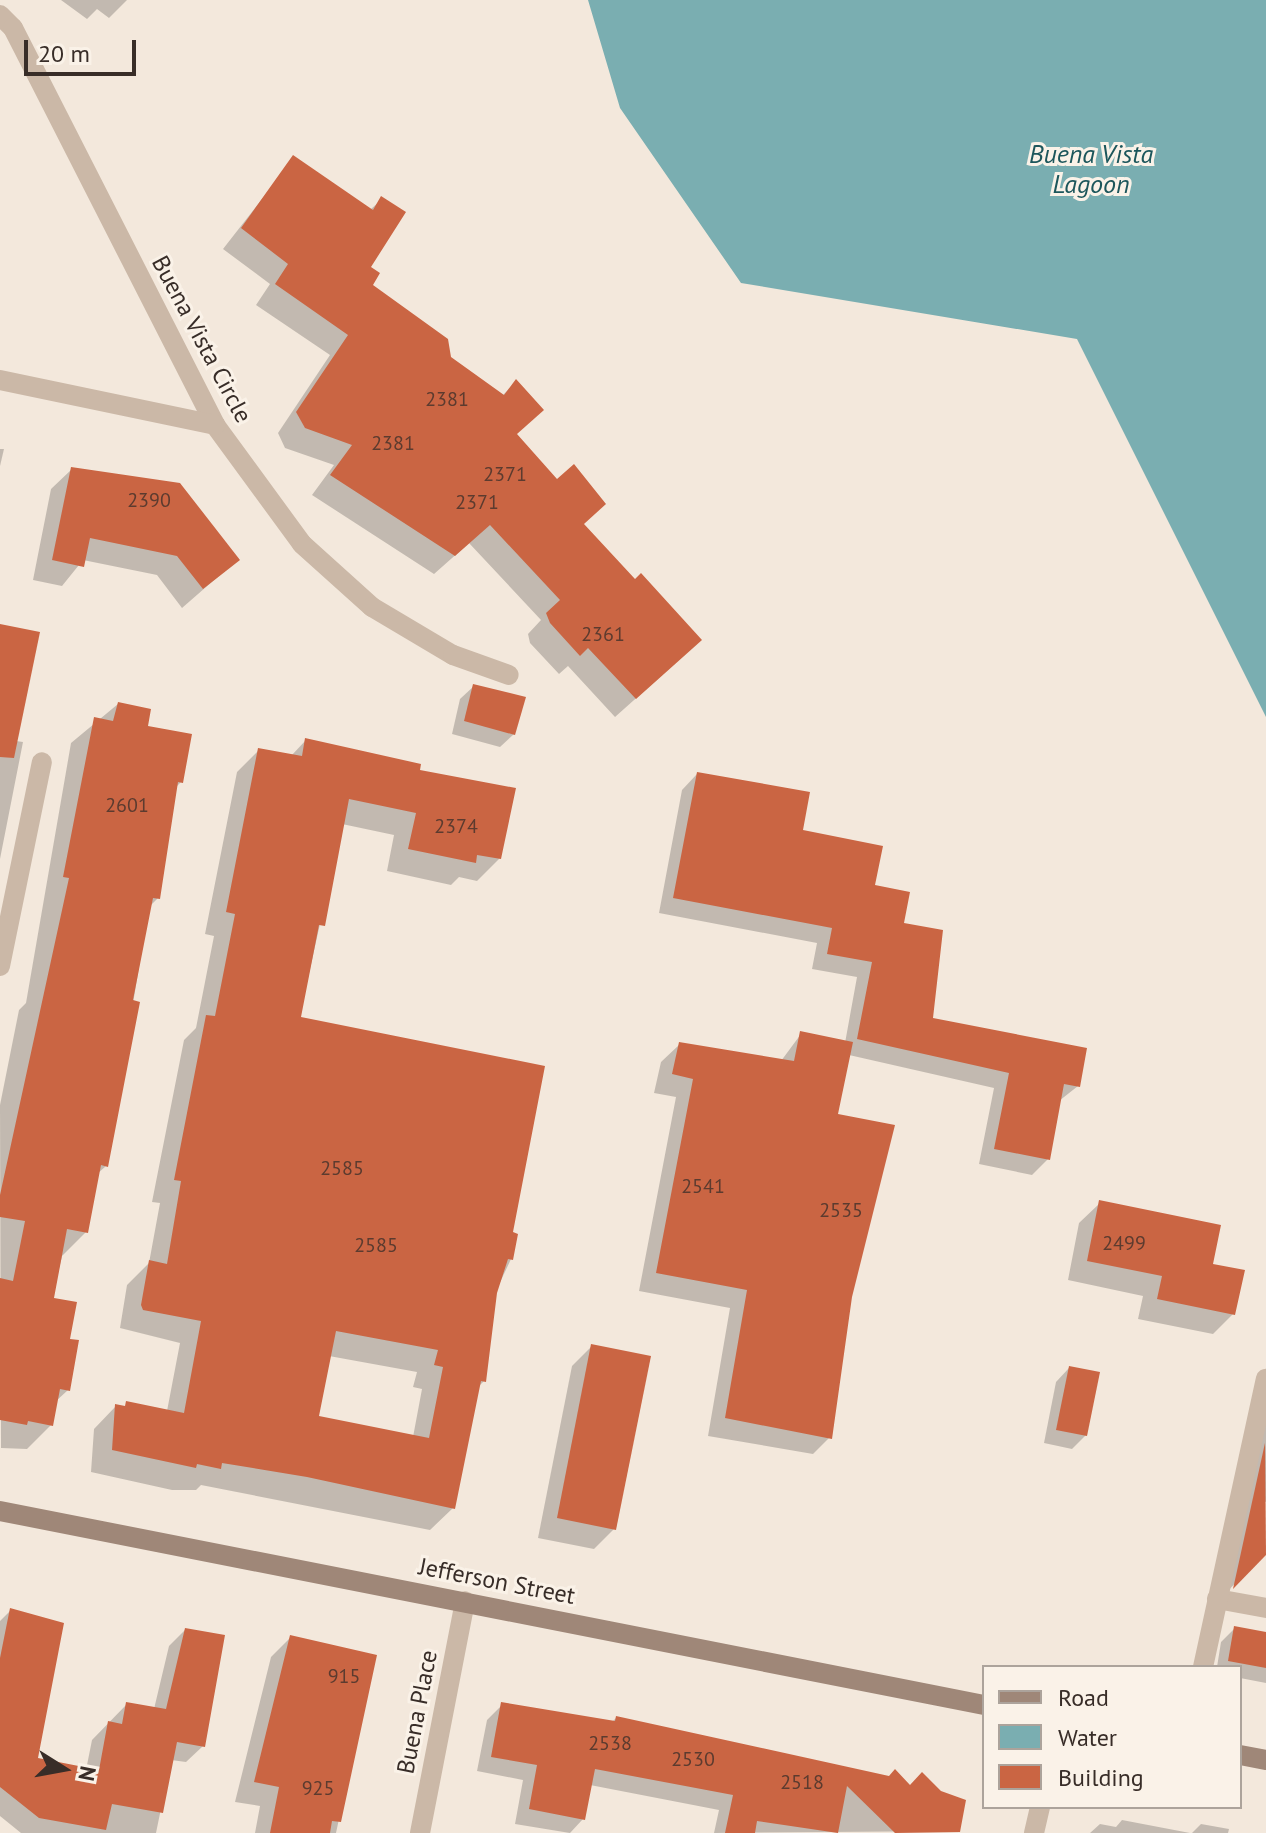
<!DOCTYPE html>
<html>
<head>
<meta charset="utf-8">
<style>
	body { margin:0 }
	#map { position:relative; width:1266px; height:1833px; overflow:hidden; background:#f3e8dc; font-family:"PT Sans",sans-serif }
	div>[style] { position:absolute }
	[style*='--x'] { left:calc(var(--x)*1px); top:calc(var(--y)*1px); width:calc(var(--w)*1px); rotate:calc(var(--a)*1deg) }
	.water>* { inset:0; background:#7aaeb1 }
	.shadow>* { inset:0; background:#0003 }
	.building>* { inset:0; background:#ca6543 }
	.lane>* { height:20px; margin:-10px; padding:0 10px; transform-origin:10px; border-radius:10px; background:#cbb8a7 }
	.street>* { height:20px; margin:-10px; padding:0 10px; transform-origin:10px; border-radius:10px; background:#cbb8a7 }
	.secondary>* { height:20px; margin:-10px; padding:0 10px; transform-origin:10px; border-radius:10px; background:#9f8778 }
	span { translate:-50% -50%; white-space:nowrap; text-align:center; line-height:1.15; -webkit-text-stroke:6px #faf2e8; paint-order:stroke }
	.number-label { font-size:20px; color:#5c3b2f }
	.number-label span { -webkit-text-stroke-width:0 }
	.street-label { font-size:24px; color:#382d28 }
	.water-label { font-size:26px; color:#1c565b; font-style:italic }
	.legend { position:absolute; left:982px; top:1665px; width:260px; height:144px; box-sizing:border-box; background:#faf2e8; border:2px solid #aca39b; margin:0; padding:10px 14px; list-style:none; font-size:24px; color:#382d28 }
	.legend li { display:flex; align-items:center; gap:16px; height:40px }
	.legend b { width:40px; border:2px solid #aca39b }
	.north { position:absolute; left:24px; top:1729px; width:80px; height:80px; -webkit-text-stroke:6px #faf2e8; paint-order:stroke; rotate:101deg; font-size:22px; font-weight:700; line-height:32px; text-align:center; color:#382d28 }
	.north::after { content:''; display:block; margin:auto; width:28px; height:36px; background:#382d28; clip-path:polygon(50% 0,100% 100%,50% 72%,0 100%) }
	.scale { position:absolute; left:24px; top:40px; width:112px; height:36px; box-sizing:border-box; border:4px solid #382d28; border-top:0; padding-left:10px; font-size:24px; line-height:28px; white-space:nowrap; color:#382d28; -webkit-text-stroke:6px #faf2e8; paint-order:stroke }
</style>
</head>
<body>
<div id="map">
	<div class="water">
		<i style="clip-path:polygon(588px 0,1266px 0,1266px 717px,1077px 339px,741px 283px,620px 108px)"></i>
	</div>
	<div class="shadow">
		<i style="clip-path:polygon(61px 0,127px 0,109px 18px,97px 9px,87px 19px)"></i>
		<i style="clip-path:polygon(294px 158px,370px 210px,382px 199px,368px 268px,370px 285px,450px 358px,502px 396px,516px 382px,515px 435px,680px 659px,615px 717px,568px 666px,559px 674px,530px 643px,528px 634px,541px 620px,469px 543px,434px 574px,312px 495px,334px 465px,285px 448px,278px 433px,330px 355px,256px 305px,270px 284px,223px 249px)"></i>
		<i style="clip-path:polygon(0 449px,4px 449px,0 466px)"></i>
		<i style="clip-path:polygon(72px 469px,179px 485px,237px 560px,182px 608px,157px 575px,83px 560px,62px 586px,33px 580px,51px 489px)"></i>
		<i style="clip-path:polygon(0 638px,16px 741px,23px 742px,0 859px)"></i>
		<i style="clip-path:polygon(474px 686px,514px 734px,500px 747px,452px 734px,460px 699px)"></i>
		<i style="clip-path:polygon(118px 704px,146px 727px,181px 782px,176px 787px,158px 898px,149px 907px,106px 1166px,97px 1174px,86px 1232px,62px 1256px,52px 1299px,67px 1340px,68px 1390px,55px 1402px,51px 1425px,27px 1449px,1px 1448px,0 1105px,19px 1010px,26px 1003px,71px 743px)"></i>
		<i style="clip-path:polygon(evenodd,306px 740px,417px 771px,500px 858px,477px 881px,459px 877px,451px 885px,387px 871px,394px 835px,342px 824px,299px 1019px,511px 1233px,511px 1259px,495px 1293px,484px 1381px,478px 1387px,453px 1508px,430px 1530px,201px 1485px,196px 1490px,172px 1490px,91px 1472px,94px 1429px,116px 1406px,167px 1411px,180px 1343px,120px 1328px,127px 1285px,149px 1263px,160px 1203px,152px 1202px,184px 1040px,196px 1028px,214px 936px,205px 934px,237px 772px,259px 750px,291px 756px,306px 740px,329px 1356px,417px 1372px,413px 1387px,422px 1389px,413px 1437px,316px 1418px,329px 1356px)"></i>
		<i style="clip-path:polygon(697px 774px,801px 832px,873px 886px,902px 924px,931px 1019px,1078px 1086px,1059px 1101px,1048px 1159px,1032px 1175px,979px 1164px,994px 1088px,849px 1055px,836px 1116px,850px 1297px,832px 1435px,813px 1454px,708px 1436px,730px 1308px,639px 1291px,676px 1097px,654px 1093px,661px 1062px,680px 1044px,781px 1061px,801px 1034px,845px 1043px,857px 977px,812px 969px,817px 943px,659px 913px,682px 790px)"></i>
		<i style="clip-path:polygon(1100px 1203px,1211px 1265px,1233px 1314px,1213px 1334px,1138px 1319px,1143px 1296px,1068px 1280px,1079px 1223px)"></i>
		<i style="clip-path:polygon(592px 1346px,614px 1529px,594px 1549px,538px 1538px,572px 1366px)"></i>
		<i style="clip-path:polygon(1069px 1368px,1086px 1435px,1072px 1449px,1044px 1443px,1056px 1382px)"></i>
		<i style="clip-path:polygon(1266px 1393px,1266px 1502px,1261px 1500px,1266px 1551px,1222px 1597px)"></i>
		<i style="clip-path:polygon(10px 1611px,35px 1760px,86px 1770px,92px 1740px,127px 1704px,154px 1709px,169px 1646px,185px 1630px,203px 1746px,186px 1762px,171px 1760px,156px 1833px,21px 1833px,0 1816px,0 1621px)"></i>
		<i style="clip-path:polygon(1235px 1628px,1266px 1634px,1266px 1683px,1240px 1678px,1240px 1667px,1217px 1667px,1221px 1642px)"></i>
		<i style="clip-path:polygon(291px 1637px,374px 1656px,336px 1833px,255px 1833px,260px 1806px,235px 1802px,271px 1657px)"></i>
		<i style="clip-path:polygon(502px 1705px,611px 1723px,616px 1718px,889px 1778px,958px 1831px,714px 1833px,719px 1810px,590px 1785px,583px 1819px,570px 1833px,515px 1824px,523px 1780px,477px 1771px,487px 1720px)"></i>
		<i style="clip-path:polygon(1122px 1820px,1190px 1833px,1090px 1833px,1100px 1824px,1116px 1827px)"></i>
		<i style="clip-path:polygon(1201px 1824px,1229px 1829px,1228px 1833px,1192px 1833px)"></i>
	</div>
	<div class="building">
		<i style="clip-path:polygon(293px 155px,373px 210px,381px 196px,406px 212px,371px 267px,380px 273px,373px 285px,448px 339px,451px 357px,504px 395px,516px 379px,544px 410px,517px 434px,557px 479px,574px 464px,606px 504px,584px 524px,635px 579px,641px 573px,702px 640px,636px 699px,588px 648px,580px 656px,550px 623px,546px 613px,560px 600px,490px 525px,455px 556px,330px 475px,352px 445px,305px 428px,296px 412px,348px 335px,275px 284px,288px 264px,241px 228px)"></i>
		<i style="clip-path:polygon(71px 467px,180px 483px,240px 560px,203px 589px,177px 556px,90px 538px,84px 567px,52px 560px)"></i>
		<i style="clip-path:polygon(0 624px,40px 632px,14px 758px,0 757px)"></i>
		<i style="clip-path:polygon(473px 684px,526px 697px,515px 735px,464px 721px)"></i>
		<i style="clip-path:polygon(118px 702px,151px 709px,148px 726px,192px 734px,183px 783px,178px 782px,160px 899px,153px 898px,133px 1000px,140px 1002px,108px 1167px,101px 1165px,88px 1233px,67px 1229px,54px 1298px,77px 1302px,70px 1339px,79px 1340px,70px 1391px,60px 1389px,53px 1426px,28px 1421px,27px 1425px,0 1420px,0 1278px,13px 1281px,25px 1221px,0 1217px,0 1195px,69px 878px,63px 877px,94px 717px,113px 721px)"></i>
		<i style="clip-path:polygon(evenodd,305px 738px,421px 764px,420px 770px,516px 788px,501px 859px,477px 855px,476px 863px,408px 849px,416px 813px,349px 799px,325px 926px,319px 925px,301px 1017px,545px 1066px,513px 1232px,518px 1234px,513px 1260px,508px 1259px,497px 1293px,486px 1382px,481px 1381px,455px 1509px,307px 1477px,222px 1463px,221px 1469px,197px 1464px,196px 1468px,112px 1450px,115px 1404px,125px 1406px,126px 1401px,184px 1413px,201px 1321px,143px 1310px,141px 1305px,149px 1260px,167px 1264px,181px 1181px,174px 1180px,206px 1015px,215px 1016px,235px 914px,226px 912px,258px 748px,302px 756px,305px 738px,336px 1331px,438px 1350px,434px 1365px,443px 1367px,429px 1438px,319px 1416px,336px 1331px)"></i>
		<i style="clip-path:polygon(697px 772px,810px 792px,803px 830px,883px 846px,875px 885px,910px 892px,904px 923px,943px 930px,933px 1018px,1087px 1048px,1080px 1087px,1064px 1084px,1050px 1160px,994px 1149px,1009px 1073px,857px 1039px,872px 962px,827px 954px,832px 928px,673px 898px)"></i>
		<i style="clip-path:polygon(800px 1031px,853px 1042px,838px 1114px,895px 1125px,852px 1297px,832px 1439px,725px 1418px,747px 1290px,656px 1273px,693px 1079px,672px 1074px,679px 1042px,794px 1061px)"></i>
		<i style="clip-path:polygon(1099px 1200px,1221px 1225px,1213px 1264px,1245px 1270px,1235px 1315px,1157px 1299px,1162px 1276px,1087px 1261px)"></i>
		<i style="clip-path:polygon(591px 1344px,651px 1356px,616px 1530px,557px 1518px)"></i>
		<i style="clip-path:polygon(1069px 1366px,1100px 1372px,1087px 1436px,1056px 1430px)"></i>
		<i style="clip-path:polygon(1265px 1443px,1266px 1555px,1233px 1589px)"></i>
		<i style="clip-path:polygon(10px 1608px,64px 1623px,38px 1758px,99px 1770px,108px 1721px,122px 1724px,126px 1702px,166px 1709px,185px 1628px,225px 1635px,205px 1747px,177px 1742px,163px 1813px,112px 1804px,106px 1830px,39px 1818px,0 1787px,0 1658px)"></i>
		<i style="clip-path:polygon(1234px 1626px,1266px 1632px,1266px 1668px,1228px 1661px)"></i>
		<i style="clip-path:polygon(290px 1635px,377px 1655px,341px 1822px,332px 1821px,330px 1833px,270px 1833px,279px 1787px,254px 1782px)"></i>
		<i style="clip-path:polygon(501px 1702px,615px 1721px,616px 1716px,889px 1776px,895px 1769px,910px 1785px,922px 1772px,941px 1791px,966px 1800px,960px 1832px,895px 1833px,847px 1786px,838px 1833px,757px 1821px,755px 1833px,725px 1833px,733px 1795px,595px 1769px,585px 1820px,529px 1809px,537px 1765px,491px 1757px)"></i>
	</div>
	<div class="lane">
		<i style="--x:0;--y:966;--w:208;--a:-78.4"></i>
		<i style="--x:1217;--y:1599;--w:50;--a:10.4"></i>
		<i style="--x:1203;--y:1667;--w:295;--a:-77.7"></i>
	</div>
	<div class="street">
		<i style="--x:0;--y:15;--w:18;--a:45"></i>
		<i style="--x:13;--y:28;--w:445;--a:63"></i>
		<i style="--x:215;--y:425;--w:147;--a:53.8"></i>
		<i style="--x:302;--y:544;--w:94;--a:42"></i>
		<i style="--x:372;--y:607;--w:94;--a:30.7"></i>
		<i style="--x:453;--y:655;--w:59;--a:19.7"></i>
		<i style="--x:0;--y:380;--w:220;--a:11.8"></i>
		<i style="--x:420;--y:1833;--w:236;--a:-79"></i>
		<i style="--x:1034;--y:1833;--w:27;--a:-77"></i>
	</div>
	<div class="secondary">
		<i style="--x:0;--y:1511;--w:1003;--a:11.15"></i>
		<i style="--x:1240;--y:1755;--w:26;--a:11"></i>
	</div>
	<div class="number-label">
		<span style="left:447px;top:399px">2381</span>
		<span style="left:393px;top:443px">2381</span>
		<span style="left:505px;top:474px">2371</span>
		<span style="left:149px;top:500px">2390</span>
		<span style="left:477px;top:502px">2371</span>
		<span style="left:603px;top:634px">2361</span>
		<span style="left:127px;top:805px">2601</span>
		<span style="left:456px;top:826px">2374</span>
		<span style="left:342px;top:1168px">2585</span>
		<span style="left:703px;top:1186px">2541</span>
		<span style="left:841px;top:1210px">2535</span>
		<span style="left:1124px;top:1243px">2499</span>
		<span style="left:376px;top:1245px">2585</span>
		<span style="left:344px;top:1676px">915</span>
		<span style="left:610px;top:1743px">2538</span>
		<span style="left:693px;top:1759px">2530</span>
		<span style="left:802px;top:1782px">2518</span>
		<span style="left:318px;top:1788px">925</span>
	</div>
	<div class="street-label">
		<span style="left:202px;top:339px;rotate:62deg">Buena Vista Circle</span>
		<span style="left:497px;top:1581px;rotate:11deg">Jefferson Street</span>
		<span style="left:417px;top:1712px;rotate:-79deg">Buena Place</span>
	</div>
	<div class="water-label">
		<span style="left:1091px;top:169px">Buena Vista<br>Lagoon</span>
	</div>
	<ul class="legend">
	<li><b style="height:10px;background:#9f8778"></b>Road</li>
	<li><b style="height:22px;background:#7aaeb1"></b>Water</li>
	<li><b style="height:22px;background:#ca6543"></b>Building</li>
	</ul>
	<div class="north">N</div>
	<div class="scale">20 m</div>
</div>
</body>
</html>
